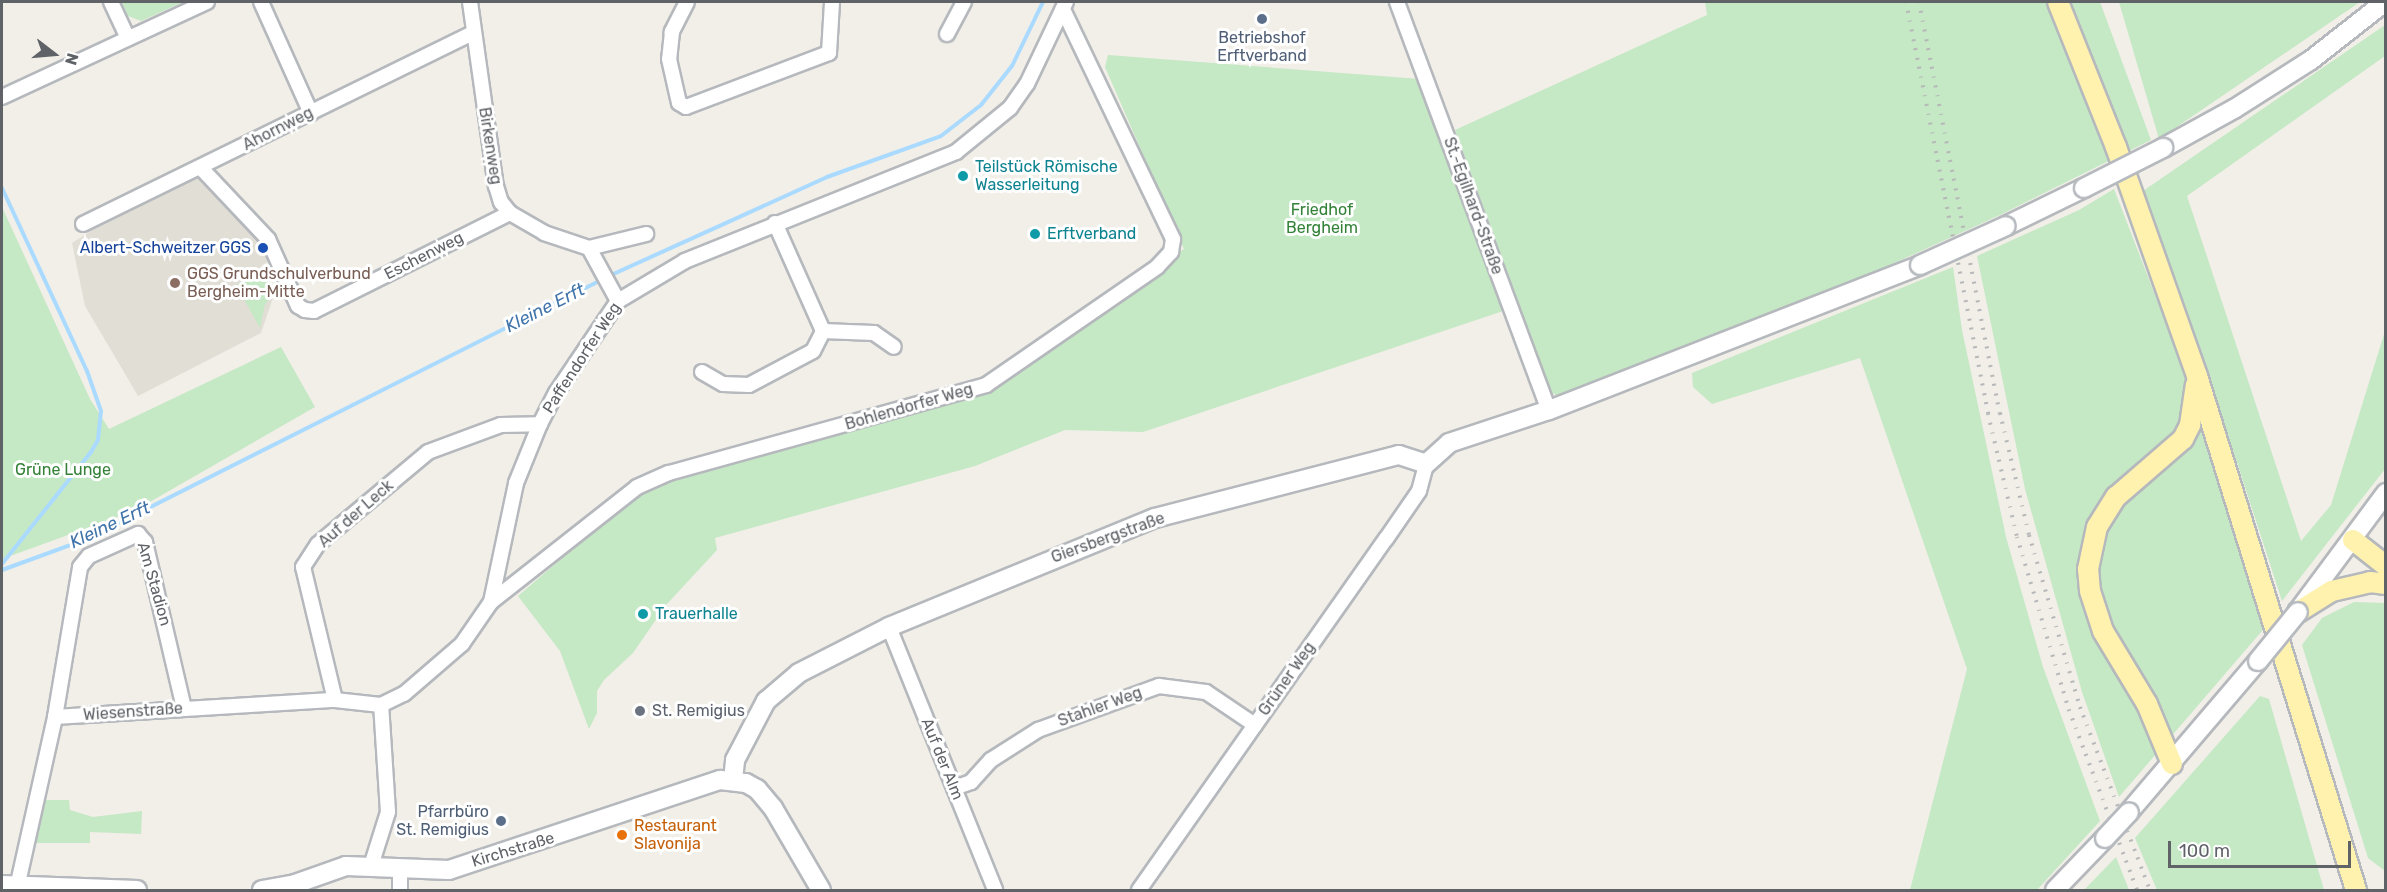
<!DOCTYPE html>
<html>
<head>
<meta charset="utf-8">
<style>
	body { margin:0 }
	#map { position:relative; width:2387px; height:892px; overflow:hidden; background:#f1efe8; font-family:Rubik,sans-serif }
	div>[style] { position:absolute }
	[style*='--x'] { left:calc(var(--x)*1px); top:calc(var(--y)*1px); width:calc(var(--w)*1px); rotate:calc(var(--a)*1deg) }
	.education>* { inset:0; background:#e1ded6 }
	.green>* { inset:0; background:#c5e8c5 }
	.stream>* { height:4px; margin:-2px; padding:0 2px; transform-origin:2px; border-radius:2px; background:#aadaff }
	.roads { filter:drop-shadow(2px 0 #b5b8bc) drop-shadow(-2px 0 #b5b8bc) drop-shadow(0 2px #b5b8bc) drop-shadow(0 -2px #b5b8bc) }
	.street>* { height:14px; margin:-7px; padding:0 7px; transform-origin:7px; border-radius:7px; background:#fff }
	.secondary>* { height:18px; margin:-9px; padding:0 9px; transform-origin:9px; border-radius:9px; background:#fff }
	.primary>* { height:20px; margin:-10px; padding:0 10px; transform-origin:10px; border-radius:10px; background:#fff2af }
	.rail>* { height:4px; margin-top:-2px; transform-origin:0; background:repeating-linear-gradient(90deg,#b6b7b8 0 1.5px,transparent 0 9.5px) }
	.bridges { filter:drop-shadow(2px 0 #b6babf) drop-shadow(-2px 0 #b6babf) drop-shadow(0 2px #b6babf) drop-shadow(0 -2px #b6babf) }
	.secondary-bridge>* { height:18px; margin:-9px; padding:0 9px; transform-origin:9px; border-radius:9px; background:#fff }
	.dots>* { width:16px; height:16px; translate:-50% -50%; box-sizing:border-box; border:3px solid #fff; border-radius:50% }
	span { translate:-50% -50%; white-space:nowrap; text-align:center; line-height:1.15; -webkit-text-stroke:6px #fff; paint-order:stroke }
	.service-label { font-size:16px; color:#4e5e75 }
	.right { translate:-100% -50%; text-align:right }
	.street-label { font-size:16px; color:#5f6368 }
	.culture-label { font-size:16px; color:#0d838f }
	.left { translate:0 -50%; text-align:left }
	.park-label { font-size:16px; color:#348238 }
	.transit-label { font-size:16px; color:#164399 }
	.education-label { font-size:16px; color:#785e54 }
	.worship-label { font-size:16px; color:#5b616d }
	.food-label { font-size:16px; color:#c56008 }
	.water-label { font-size:18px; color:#4174aa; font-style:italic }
	.frame { position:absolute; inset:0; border:3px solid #5f6368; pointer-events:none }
	.north { position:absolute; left:24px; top:24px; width:60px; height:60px; -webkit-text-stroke:4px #fff; paint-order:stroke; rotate:106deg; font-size:16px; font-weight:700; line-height:24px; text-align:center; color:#5f6368 }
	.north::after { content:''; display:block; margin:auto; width:21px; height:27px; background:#5f6368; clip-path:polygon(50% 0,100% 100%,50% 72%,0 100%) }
	.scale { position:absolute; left:2168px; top:841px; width:183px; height:27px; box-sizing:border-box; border:3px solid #5f6368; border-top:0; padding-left:8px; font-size:18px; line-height:21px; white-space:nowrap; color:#5f6368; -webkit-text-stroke:4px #fff; paint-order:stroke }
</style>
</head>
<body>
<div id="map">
	<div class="education">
		<i style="clip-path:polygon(199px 175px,258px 239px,269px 261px,261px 266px,274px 295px,261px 333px,138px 396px,85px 306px,72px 243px,137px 202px)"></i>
	</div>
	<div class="green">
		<i style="clip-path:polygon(122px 2px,180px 2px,181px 3px,141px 21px,128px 16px)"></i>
		<i style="clip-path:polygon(1705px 2px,2100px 2px,2151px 140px,2000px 215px,1789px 311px,1559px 397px,1551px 392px,1455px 130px,1707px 15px)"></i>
		<i style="clip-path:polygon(2119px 2px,2360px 2px,2159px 139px)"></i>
		<i style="clip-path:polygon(2385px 25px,2385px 56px,2187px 196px,2301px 541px,2331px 505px,2385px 331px,2385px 469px,2282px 601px,2218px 404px,2143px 191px)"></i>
		<i style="clip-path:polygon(1108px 55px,1420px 79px,1506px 310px,1143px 432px,1065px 430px,975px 466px,715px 538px,717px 550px,666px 605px,633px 653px,604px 680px,597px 691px,597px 713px,589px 729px,560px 651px,518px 596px,624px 505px,659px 485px,980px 395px,1184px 249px,1105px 67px)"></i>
		<i style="clip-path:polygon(2114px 189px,2203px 419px,2268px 624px,2119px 797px,2082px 692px,2025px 489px,1977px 256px,2079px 210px)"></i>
		<i style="clip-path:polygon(2px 207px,90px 399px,109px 429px,281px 347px,315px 407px,134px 511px,2px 559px)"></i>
		<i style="clip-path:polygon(1953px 267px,1962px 330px,2006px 537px,2043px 667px,2100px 821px,2037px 890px,1910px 890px,1967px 669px,1860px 358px,1712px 404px,1693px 387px,1692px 373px)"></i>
		<i style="clip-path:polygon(263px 272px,274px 295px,265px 304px,260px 328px,236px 285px)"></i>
		<i style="clip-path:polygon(2354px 602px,2385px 603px,2385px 871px,2368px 858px,2302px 645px,2322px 618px)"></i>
		<i style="clip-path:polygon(2260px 696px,2269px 699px,2324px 890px,2157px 890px,2135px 838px)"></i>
		<i style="clip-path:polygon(45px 800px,69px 800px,70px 810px,93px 817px,142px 811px,141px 834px,90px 832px,90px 843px,34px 843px,37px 820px)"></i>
		<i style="clip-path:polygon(2116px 857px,2129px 890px,2084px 890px)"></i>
	</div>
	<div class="stream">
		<i style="--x:2;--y:188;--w:202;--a:65.1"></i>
		<i style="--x:87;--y:371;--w:42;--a:70.7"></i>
		<i style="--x:101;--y:411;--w:29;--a:96"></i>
		<i style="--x:98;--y:440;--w:14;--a:120"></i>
		<i style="--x:91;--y:452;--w:143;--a:128.5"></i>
		<i style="--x:609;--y:276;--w:239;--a:-24.4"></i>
		<i style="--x:827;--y:177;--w:121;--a:-19.8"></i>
		<i style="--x:941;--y:136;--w:51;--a:-37.8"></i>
		<i style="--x:981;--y:105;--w:50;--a:-51.5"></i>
		<i style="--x:1012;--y:66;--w:71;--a:-64.2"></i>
		<i style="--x:2;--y:570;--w:90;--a:-20"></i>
		<i style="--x:87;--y:539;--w:578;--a:-26.74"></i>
	</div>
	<div class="roads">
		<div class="street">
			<i style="--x:111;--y:2;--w:40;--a:65"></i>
			<i style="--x:261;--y:2;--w:122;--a:65.8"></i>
			<i style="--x:470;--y:2;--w:186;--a:82"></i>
			<i style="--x:496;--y:186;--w:17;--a:73"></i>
			<i style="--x:501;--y:202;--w:14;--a:51"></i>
			<i style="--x:510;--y:213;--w:39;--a:30"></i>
			<i style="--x:544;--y:233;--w:47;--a:18.4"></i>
			<i style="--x:589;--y:248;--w:60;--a:61.3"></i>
			<i style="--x:687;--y:2;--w:34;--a:117"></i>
			<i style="--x:672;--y:32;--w:27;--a:96"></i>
			<i style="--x:669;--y:59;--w:45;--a:77.2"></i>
			<i style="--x:679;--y:103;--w:8;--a:30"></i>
			<i style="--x:686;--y:107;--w:153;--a:-20.7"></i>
			<i style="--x:829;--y:53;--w:51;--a:-86.6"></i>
			<i style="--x:1397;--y:2;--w:435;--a:69.6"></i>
			<i style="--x:947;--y:34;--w:36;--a:-62"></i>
			<i style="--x:2;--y:97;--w:226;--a:-24.9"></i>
			<i style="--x:201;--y:168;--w:98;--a:46.7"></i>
			<i style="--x:268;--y:239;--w:73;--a:65.9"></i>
			<i style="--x:298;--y:306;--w:8;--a:30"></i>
			<i style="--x:305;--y:310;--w:9;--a:6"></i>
			<i style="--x:314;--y:311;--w:219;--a:-26.6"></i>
			<i style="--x:775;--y:223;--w:118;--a:66"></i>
			<i style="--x:823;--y:331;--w:51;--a:2.2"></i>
			<i style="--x:874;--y:333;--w:24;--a:35"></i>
			<i style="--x:83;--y:224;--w:434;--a:-26.1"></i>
			<i style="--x:589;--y:248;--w:59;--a:-13.8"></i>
			<i style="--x:702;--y:372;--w:24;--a:30"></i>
			<i style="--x:723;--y:384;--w:26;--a:2"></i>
			<i style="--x:749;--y:385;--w:72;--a:-28"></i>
			<i style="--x:813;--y:351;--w:22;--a:-63"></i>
			<i style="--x:491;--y:602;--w:186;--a:-38.2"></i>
			<i style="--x:637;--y:487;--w:35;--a:-24"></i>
			<i style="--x:669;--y:473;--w:329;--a:-15.5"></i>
			<i style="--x:986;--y:385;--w:208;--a:-34.6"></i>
			<i style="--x:1157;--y:267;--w:21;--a:-47"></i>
			<i style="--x:1171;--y:252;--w:13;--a:-81"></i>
			<i style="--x:1173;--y:239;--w:255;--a:-115.6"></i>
			<i style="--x:889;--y:627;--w:284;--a:68"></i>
			<i style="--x:335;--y:700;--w:137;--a:-103.5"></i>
			<i style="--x:303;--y:567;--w:27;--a:-57"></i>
			<i style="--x:318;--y:544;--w:143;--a:-39.9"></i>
			<i style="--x:428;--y:452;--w:78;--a:-20.3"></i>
			<i style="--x:501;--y:425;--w:39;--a:-1"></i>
			<i style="--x:55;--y:717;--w:281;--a:-3.5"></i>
			<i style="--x:335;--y:700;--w:46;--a:6.2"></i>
			<i style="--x:381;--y:705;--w:25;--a:-26"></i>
			<i style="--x:404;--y:694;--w:77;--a:-40.8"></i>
			<i style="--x:462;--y:644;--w:51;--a:-55.4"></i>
			<i style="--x:491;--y:602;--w:122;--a:-78.1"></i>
			<i style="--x:516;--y:483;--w:64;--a:-67.9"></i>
			<i style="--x:540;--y:424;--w:35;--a:-63"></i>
			<i style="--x:556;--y:393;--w:111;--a:-56"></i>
			<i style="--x:618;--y:301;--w:78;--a:-30.8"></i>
			<i style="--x:685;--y:261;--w:292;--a:-21.9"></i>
			<i style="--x:956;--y:152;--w:70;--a:-39.2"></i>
			<i style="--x:1010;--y:108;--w:29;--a:-55"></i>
			<i style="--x:1027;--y:84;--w:91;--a:-64.6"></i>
			<i style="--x:954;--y:788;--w:18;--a:-19"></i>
			<i style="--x:971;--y:782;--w:30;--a:-48"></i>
			<i style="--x:991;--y:760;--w:56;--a:-32.6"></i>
			<i style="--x:1038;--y:730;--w:129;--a:-20"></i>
			<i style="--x:1159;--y:686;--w:47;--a:7.3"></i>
			<i style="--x:1206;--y:692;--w:59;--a:34"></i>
			<i style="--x:371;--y:866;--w:57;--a:-72.5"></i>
			<i style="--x:388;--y:812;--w:107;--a:-93.7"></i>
			<i style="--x:400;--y:870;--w:20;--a:90"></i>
			<i style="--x:18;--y:883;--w:170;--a:-77.4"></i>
			<i style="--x:55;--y:717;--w:152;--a:-80.5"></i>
			<i style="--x:80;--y:567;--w:14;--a:-51"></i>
			<i style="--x:89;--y:556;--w:54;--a:-24.2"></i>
			<i style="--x:138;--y:534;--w:11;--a:49"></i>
			<i style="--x:145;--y:542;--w:171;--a:76.8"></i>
			<i style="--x:1139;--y:890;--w:429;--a:-54.9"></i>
			<i style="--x:1386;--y:539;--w:58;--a:-55.5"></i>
			<i style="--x:1419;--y:491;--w:28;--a:-75"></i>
		</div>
		<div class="secondary">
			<i style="--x:2163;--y:148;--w:81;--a:-28.8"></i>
			<i style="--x:2234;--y:109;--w:91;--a:-32.5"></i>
			<i style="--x:2311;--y:60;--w:94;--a:-38.1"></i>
			<i style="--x:2006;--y:226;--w:87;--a:-26"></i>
			<i style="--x:2299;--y:610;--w:146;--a:-53.4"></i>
			<i style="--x:733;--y:780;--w:20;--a:-84"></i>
			<i style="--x:735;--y:760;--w:67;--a:-62.3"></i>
			<i style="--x:766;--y:701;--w:43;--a:-40.3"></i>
			<i style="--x:799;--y:673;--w:101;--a:-27.1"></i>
			<i style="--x:889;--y:627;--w:287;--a:-22.3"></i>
			<i style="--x:1155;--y:518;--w:252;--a:-14.5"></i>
			<i style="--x:1399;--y:455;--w:28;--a:18"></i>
			<i style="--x:1426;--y:464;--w:31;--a:-42"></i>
			<i style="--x:1449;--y:443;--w:105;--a:-18.3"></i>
			<i style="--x:1549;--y:410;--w:398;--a:-21.3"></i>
			<i style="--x:2129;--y:812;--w:199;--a:-49.5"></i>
			<i style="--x:2;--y:885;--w:135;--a:2.1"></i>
			<i style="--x:262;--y:890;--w:34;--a:-10"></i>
			<i style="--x:295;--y:884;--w:54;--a:-19.4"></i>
			<i style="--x:346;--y:866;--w:103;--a:2.2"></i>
			<i style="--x:449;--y:870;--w:286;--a:-18.4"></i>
			<i style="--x:720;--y:780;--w:26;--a:7"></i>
			<i style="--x:746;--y:783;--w:13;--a:29"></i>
			<i style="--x:757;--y:789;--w:25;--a:50"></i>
			<i style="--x:773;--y:808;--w:95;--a:59.7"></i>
			<i style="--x:2055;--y:890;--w:72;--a:-46.1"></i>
		</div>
		<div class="primary">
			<i style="--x:2058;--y:2;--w:156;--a:68.2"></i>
			<i style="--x:2116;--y:147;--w:243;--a:70.5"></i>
			<i style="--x:2197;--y:376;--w:538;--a:72.81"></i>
			<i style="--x:2353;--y:540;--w:42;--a:38.2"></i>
			<i style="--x:2298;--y:612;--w:40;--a:-32"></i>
			<i style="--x:2332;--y:591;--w:39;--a:-13"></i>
			<i style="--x:2370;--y:582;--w:16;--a:7"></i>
			<i style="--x:2172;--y:764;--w:65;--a:-112.6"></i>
			<i style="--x:2147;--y:704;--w:85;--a:-121.1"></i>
			<i style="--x:2103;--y:631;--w:42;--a:-108"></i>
			<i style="--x:2090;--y:591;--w:22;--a:-95"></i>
			<i style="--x:2088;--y:569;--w:43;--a:-77.9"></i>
			<i style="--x:2097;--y:527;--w:36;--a:-58"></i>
			<i style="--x:2116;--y:497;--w:89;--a:-40.9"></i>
			<i style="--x:2183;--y:439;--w:16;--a:-63"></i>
			<i style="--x:2190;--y:425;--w:41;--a:-81.7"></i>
		</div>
	</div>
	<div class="rail">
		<i style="--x:1906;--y:2;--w:420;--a:78.7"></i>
		<i style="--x:1988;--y:414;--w:126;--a:76.7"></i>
		<i style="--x:2017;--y:537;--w:181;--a:73.3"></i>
		<i style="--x:2069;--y:710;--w:192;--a:69.3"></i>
		<i style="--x:1919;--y:2;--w:419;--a:78.9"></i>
		<i style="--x:2000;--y:413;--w:125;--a:76.6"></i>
		<i style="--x:2029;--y:535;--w:179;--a:73.5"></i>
		<i style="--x:2080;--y:707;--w:196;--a:69.1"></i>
	</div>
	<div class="bridges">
		<div class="secondary-bridge">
			<i style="--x:2084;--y:188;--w:89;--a:-26.9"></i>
			<i style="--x:1920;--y:265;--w:94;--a:-24.4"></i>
			<i style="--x:2258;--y:661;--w:63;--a:-50.8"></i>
			<i style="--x:2105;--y:838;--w:35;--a:-47"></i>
		</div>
	</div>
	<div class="dots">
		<i style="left:1262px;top:19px;background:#5c6f8a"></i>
		<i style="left:963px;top:176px;background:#0f9aa8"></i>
		<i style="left:1035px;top:234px;background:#0f9aa8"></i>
		<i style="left:263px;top:248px;background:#1a4fb4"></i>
		<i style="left:175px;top:283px;background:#8d6e63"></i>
		<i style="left:643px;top:614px;background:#0f9aa8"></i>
		<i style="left:640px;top:711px;background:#6b7280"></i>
		<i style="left:501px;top:821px;background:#5c6f8a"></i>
		<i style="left:622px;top:835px;background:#e8710a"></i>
	</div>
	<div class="service-label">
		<span style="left:1262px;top:47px">Betriebshof<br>Erftverband</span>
		<span class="right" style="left:489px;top:821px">Pfarrbüro<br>St. Remigius</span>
	</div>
	<div class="street-label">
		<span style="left:278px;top:129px;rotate:-27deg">Ahornweg</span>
		<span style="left:490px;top:146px;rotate:81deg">Birkenweg</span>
		<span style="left:1473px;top:206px;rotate:70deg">St.-Egilhard-Straße</span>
		<span style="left:424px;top:256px;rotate:-27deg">Eschenweg</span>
		<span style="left:582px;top:358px;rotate:-57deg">Paffendorfer Weg</span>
		<span style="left:909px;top:407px;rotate:-16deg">Bohlendorfer Weg</span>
		<span style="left:356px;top:514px;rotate:-41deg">Auf der Leck</span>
		<span style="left:1108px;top:538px;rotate:-20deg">Giersbergstraße</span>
		<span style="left:154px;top:584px;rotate:74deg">Am Stadion</span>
		<span style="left:1287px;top:679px;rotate:-55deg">Grüner Weg</span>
		<span style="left:1100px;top:707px;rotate:-20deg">Stahler Weg</span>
		<span style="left:133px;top:712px;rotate:-4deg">Wiesenstraße</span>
		<span style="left:942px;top:759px;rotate:68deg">Auf der Alm</span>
		<span style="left:513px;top:850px;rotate:-17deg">Kirchstraße</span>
	</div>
	<div class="culture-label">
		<span class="left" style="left:975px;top:176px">Teilstück Römische<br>Wasserleitung</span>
		<span class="left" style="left:1047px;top:234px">Erftverband</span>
		<span class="left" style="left:655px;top:614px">Trauerhalle</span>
	</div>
	<div class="park-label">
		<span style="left:1322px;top:219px">Friedhof<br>Bergheim</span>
		<span style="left:63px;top:470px">Grüne Lunge</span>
	</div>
	<div class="transit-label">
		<span class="right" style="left:251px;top:248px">Albert-Schweitzer GGS</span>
	</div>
	<div class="education-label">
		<span class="left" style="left:187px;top:283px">GGS Grundschulverbund<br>Bergheim-Mitte</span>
	</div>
	<div class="worship-label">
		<span class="left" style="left:652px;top:711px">St. Remigius</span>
	</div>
	<div class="food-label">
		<span class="left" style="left:634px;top:835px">Restaurant<br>Slavonija</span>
	</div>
	<div class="water-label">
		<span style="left:545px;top:308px;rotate:-27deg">Kleine Erft</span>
		<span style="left:110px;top:525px;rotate:-25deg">Kleine Erft</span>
	</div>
	<div class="frame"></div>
	<div class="north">N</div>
	<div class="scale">100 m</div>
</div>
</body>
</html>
